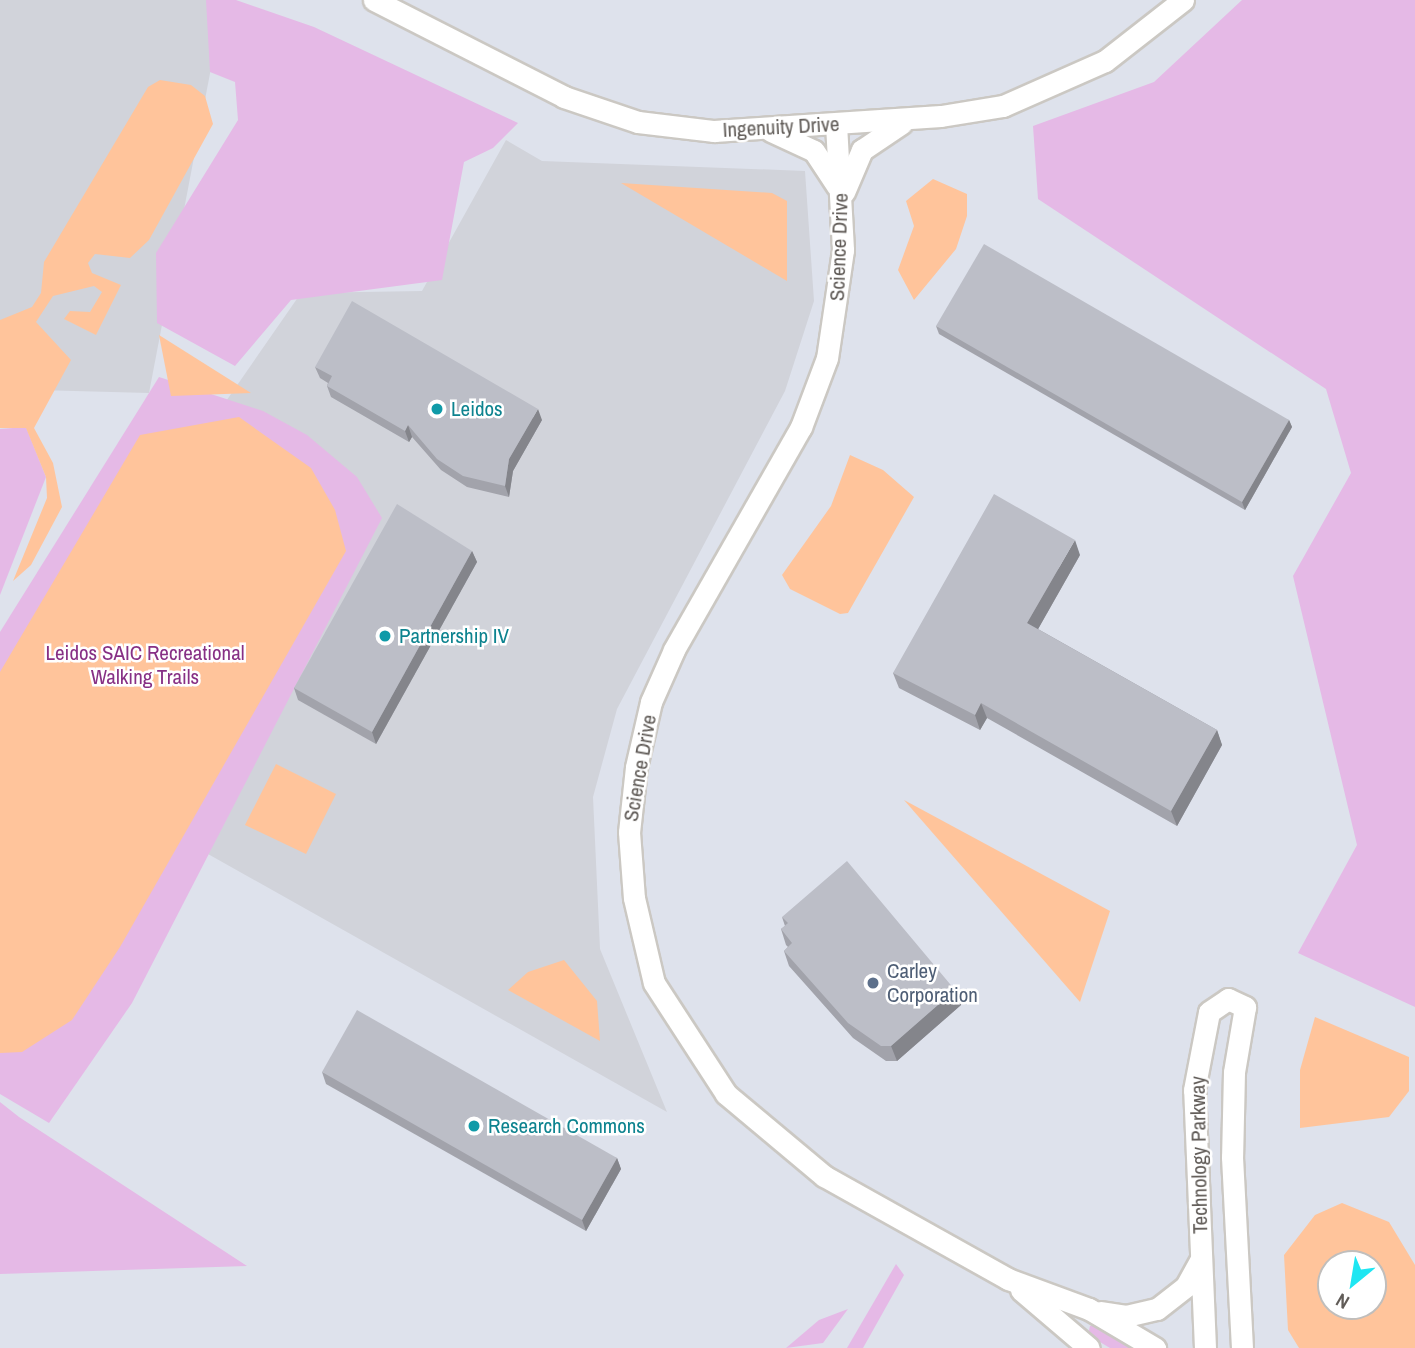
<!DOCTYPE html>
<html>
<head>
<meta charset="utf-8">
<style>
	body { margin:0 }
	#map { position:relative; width:1415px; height:1348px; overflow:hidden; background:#dee2ec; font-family:"Archivo Narrow",sans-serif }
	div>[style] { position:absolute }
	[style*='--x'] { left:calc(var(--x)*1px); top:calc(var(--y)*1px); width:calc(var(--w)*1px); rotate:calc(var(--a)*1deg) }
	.industrial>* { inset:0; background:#d1d3da }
	.green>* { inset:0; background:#e5b9e6 }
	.water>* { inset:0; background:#ffc49b }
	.roads { filter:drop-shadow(2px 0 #cbc8c3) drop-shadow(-2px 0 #cbc8c3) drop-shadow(0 2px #cbc8c3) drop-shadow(0 -2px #cbc8c3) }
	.street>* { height:21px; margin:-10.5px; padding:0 10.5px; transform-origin:10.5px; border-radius:10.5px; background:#fff }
	.wall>* { inset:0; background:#a2a3ab }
	.shaded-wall>* { inset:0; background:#84858b }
	.building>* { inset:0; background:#bcbec7 }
	.dots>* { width:19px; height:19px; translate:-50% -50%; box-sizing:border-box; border:4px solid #fff; border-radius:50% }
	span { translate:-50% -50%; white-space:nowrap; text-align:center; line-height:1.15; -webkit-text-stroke:5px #fff; paint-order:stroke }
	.street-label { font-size:21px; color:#615c58 }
	.culture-label { font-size:21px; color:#0d838f }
	.left { translate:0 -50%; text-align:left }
	.park-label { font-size:21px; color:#873085 }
	.service-label { font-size:21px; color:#4e5e75 }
	.north { position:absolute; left:1317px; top:1250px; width:70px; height:70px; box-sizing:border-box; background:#fff; border:2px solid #c0bebc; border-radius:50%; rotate:210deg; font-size:19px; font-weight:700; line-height:28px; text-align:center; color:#615c58 }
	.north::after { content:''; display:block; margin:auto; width:24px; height:32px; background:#1fe6f2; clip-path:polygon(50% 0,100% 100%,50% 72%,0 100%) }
</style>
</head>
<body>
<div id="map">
	<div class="industrial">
		<i style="clip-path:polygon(0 0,224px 0,149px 393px,0 389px)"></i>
		<i style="clip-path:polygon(506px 140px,542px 161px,805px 171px,814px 301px,785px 391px,617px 709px,593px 797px,600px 949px,667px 1112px,176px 836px,222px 407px,301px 293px,422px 291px)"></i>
	</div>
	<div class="green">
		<i style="clip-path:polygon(206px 0,236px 0,314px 27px,518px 123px,493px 148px,464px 162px,442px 280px,291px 300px,235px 366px,157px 323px,156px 253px,238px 120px,235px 82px,210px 72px)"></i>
		<i style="clip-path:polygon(1242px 0,1415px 0,1415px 1007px,1298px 953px,1357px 845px,1293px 576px,1351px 473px,1326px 389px,1038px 199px,1033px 126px,1154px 82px)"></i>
		<i style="clip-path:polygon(159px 377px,263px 411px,307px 435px,357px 477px,382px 518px,132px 1003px,49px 1123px,0 1094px,0 632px)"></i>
		<i style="clip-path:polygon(26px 427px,46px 477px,0 595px,0 429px)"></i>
		<i style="clip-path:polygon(0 1102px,19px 1117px,247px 1266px,0 1274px)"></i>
		<i style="clip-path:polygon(896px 1264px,904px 1275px,863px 1348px,847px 1348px)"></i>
		<i style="clip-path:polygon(848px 1309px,823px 1343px,786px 1348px,819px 1320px)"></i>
		<i style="clip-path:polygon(1099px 1325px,1139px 1348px,1110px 1348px,1088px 1335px,1090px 1326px)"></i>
	</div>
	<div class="water">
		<i style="clip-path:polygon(160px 80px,191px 85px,205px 96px,213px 124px,149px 240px,130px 258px,95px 254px,88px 263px,92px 273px,121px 285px,96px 335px,64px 319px,70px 311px,90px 312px,102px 292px,94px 286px,53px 296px,36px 322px,71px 360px,34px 428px,53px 463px,62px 507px,31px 565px,13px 581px,47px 498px,46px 477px,26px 428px,0 428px,0 320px,32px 307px,41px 293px,44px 262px,148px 87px)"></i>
		<i style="clip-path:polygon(933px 179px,967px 194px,967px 216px,956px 249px,914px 300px,898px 270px,914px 226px,906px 201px)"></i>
		<i style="clip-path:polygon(621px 183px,772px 193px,787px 201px,787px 281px)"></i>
		<i style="clip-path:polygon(159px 335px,251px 393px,171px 396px)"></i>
		<i style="clip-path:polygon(239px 417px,311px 468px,335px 510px,346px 551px,120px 947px,72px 1020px,22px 1052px,0 1053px,0 672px,140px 435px)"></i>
		<i style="clip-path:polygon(850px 455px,883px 470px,914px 497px,848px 613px,840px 614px,790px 589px,782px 575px,831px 506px)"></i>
		<i style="clip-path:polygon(276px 764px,336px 794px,306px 854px,245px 825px)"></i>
		<i style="clip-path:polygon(904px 800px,1110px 911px,1080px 1002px)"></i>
		<i style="clip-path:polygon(564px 960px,597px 1001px,600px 1041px,508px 990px,528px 972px)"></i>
		<i style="clip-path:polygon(1315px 1017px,1409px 1057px,1409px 1091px,1389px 1117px,1300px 1128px,1300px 1070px)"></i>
		<i style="clip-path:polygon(evenodd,1342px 1203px,1389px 1222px,1415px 1265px,1415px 1348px,1299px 1348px,1288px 1330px,1284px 1255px,1315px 1215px,1342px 1203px,1331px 1264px,1373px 1264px,1373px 1306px,1331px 1306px,1331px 1264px)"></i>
	</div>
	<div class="roads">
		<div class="street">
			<i style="--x:374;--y:0;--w:213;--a:27"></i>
			<i style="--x:564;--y:97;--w:78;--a:18.7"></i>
			<i style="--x:638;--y:122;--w:77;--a:6.8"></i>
			<i style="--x:714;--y:131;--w:227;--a:-3.8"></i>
			<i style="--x:941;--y:116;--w:63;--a:-9.2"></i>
			<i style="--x:1003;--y:106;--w:111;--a:-23.8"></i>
			<i style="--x:1105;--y:61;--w:99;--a:-38"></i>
			<i style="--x:836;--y:124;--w:126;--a:86.8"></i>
			<i style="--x:843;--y:250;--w:109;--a:98.4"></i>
			<i style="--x:827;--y:358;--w:74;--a:110.6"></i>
			<i style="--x:801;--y:427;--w:257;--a:119.7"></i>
			<i style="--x:674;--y:650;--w:57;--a:113.9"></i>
			<i style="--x:651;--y:702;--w:67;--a:103"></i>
			<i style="--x:636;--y:767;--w:65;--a:96.1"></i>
			<i style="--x:629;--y:832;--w:66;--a:85.7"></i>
			<i style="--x:634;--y:898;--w:87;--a:76.8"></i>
			<i style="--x:654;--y:983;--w:132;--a:57"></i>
			<i style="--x:726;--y:1094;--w:128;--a:39.9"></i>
			<i style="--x:824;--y:1176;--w:211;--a:29.2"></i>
			<i style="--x:1008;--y:1279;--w:86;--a:20.3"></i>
			<i style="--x:1089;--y:1309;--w:77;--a:30.6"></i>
			<i style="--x:771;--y:131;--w:47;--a:24.9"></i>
			<i style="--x:814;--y:151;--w:42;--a:56.7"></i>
			<i style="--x:844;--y:192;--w:46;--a:-66.8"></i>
			<i style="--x:862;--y:150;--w:48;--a:-34"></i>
			<i style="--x:1021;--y:1290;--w:89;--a:40.5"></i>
			<i style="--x:1101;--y:1312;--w:25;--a:9"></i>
			<i style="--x:1126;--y:1316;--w:32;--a:-13"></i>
			<i style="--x:1157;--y:1309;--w:37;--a:-38"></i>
			<i style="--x:1186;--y:1286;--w:31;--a:-61"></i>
			<i style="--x:1205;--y:1348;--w:258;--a:-92.4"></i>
			<i style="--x:1194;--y:1090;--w:79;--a:-79.1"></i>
			<i style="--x:1209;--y:1012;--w:23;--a:-34"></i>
			<i style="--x:1228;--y:999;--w:19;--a:25"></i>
			<i style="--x:1245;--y:1007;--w:66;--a:99.6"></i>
			<i style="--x:1234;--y:1072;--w:85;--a:91.3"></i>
			<i style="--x:1232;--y:1157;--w:191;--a:87"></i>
		</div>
	</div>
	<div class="wall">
		<i style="clip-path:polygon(936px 326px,1289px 420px,1292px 427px,1245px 510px,939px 334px)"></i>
		<i style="clip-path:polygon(315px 367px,542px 420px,513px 471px,509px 497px,467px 487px,441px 470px,412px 437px,409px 442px,331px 397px,327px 386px,328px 383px,320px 378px)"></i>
		<i style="clip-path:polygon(472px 551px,477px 562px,376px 744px,298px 700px,294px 688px)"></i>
		<i style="clip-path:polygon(1080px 555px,1038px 629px,1217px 730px,1222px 745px,1177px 826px,987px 718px,980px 730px,899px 688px,893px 673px)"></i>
		<i style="clip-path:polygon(782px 917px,955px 990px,961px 1005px,897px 1061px,886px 1061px,853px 1038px,789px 966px,784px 951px,788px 947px,786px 945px,781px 929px,785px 926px)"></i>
		<i style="clip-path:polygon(322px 1072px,617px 1158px,621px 1169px,586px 1231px,326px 1084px)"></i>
	</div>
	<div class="shaded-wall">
		<i style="clip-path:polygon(538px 409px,542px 420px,513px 471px,509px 497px,505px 486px,509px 459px)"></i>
		<i style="clip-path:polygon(1289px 420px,1292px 427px,1245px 510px,1242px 502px)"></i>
		<i style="clip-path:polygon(408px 425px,412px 437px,409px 442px,405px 431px)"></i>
		<i style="clip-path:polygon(1075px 540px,1080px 555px,1033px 638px,1027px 623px)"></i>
		<i style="clip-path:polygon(472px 551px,477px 562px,376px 744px,372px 732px)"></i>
		<i style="clip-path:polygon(981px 703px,987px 718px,980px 730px,975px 715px)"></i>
		<i style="clip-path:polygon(1217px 730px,1222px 745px,1177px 826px,1171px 811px)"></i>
		<i style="clip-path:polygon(955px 990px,961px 1005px,897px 1061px,891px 1046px)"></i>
		<i style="clip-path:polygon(617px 1158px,621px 1169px,586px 1231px,582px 1220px)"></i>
	</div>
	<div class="building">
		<i style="clip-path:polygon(984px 244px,1289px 420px,1242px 502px,936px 326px)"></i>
		<i style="clip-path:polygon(352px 301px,538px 409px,509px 459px,505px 486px,463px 476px,437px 459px,408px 425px,405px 431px,327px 386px,332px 376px,315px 367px)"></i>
		<i style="clip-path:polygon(994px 494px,1075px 540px,1027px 623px,1217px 730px,1171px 811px,981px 703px,975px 715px,893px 673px)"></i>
		<i style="clip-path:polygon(397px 504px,472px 551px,372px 732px,294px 688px)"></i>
		<i style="clip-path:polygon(847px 861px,955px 990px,891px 1046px,881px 1046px,848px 1023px,784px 951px,792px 943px,781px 929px,788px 923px,782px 917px)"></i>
		<i style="clip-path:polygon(357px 1010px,617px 1158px,582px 1220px,322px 1072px)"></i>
	</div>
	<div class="dots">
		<i style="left:437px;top:409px;background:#0f9aa8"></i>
		<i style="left:385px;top:636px;background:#0f9aa8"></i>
		<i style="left:873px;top:983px;background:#5c6f8a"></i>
		<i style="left:474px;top:1126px;background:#0f9aa8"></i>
	</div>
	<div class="street-label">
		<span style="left:781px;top:127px;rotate:-3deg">Ingenuity Drive</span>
		<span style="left:839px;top:247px;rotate:-88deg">Science Drive</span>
		<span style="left:640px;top:768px;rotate:-80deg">Science Drive</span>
		<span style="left:1199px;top:1155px;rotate:-91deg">Technology Parkway</span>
	</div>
	<div class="culture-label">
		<span class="left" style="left:451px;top:409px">Leidos</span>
		<span class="left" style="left:399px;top:636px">Partnership IV</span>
		<span class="left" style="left:488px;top:1126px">Research Commons</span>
	</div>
	<div class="park-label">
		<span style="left:145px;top:665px">Leidos SAIC Recreational<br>Walking Trails</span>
	</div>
	<div class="service-label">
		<span class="left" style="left:887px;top:983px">Carley<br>Corporation</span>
	</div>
	<div class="north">N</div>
</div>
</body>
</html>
